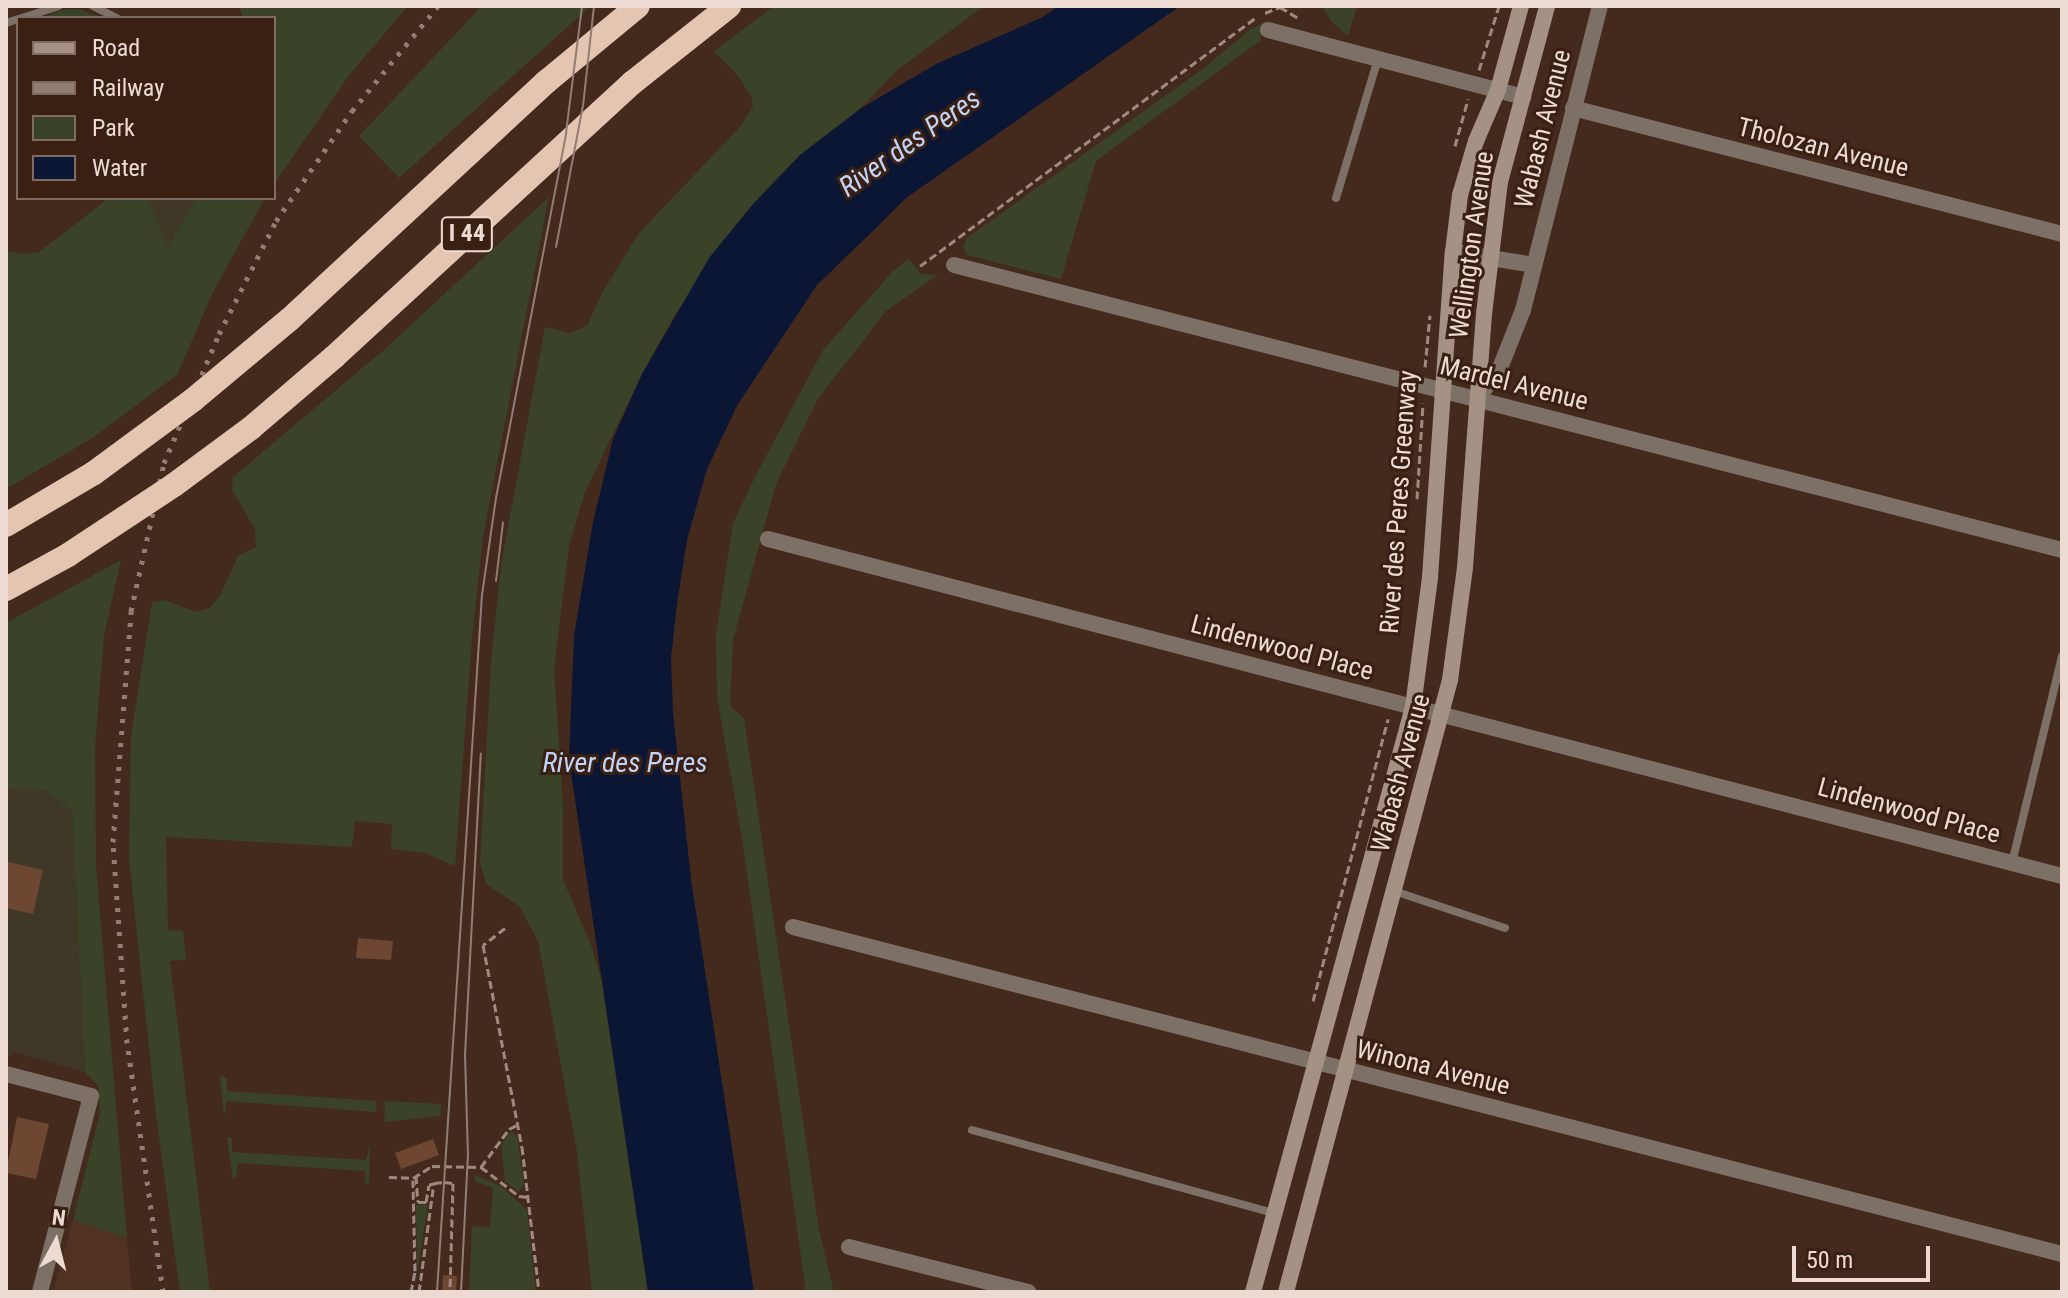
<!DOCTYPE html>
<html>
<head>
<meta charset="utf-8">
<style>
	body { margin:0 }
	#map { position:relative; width:2068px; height:1298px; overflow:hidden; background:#442a1d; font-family:"Roboto Condensed",sans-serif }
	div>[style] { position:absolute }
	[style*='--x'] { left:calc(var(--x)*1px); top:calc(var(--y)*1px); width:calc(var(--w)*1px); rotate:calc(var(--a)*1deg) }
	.built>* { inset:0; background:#513121 }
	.industrial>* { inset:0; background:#3f3827 }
	.green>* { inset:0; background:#3a4228 }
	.water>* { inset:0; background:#0a1634 }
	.building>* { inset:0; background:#6e4733 }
	.path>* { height:3px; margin-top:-1.5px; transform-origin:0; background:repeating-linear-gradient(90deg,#9f897f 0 8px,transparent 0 12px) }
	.lane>* { height:8px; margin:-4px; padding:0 4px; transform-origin:4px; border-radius:4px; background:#7c7067 }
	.street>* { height:16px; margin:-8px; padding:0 8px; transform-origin:8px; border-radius:8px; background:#7c7067 }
	.secondary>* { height:16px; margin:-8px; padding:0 8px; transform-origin:8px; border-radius:8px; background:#a69285 }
	.highway>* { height:24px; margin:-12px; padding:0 12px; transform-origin:12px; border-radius:12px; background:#e4c5b1 }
	.tram>* { height:2px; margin:-1px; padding:0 1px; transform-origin:1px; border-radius:1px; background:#937d72 }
	.rail>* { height:5px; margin-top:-2.5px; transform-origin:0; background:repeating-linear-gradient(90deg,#937d72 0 4px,transparent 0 12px) }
	.highway-bridge>* { height:24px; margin:-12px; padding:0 12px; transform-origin:12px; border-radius:12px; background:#e4c5b1 }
	span { translate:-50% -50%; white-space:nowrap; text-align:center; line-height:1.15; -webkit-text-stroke:6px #392013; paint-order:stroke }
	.shield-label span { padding:2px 6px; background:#392013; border:2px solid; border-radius:6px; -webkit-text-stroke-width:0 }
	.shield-label { font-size:24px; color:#eddbd3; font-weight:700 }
	.street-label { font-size:26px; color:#eddbd3 }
	.water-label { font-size:28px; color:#c1d3f8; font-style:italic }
	.frame { position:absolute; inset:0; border:8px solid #eddbd3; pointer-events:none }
	.legend { position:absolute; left:16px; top:16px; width:260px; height:184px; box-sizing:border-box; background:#392013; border:2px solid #816b60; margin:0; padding:10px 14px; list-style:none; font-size:24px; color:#eddbd3 }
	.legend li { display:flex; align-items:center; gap:16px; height:40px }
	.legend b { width:40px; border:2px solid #816b60 }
	.north { position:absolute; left:16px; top:1202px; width:80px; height:80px; -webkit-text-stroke:6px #392013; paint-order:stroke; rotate:7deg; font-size:22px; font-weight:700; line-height:32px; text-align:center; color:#eddbd3 }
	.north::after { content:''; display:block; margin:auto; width:28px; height:36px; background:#eddbd3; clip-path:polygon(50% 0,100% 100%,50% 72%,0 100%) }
	.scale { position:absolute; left:1792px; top:1246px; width:138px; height:36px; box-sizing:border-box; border:4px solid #eddbd3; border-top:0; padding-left:10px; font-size:24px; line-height:28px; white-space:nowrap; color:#eddbd3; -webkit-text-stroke:6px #392013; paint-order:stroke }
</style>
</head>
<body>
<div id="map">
	<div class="built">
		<i style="clip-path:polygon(73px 1220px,127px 1238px,132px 1292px,53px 1292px)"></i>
	</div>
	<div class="industrial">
		<i style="clip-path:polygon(146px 198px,197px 198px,167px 249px)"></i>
		<i style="clip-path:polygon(6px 789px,46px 790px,72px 811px,85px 1072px,15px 1052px,6px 1059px)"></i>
	</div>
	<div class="green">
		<i style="clip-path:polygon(239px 6px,408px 6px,350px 74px,274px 184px,274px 18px,243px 18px)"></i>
		<i style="clip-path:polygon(482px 6px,591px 6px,399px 178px,359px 136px)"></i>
		<i style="clip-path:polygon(774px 6px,984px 6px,895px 72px,860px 109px,800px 155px,676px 313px,642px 374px,585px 492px,569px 546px,554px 669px,563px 806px,563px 880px,591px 945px,607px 999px,648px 1292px,592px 1292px,577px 1152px,538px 941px,519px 906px,486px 884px,480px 863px,491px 663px,501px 565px,545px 327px,569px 333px,587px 326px,603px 291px,639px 233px,739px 128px,753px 107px,751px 96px,738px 76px,714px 51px)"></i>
		<i style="clip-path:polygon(1322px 6px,1357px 6px,1348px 36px,1331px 21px)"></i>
		<i style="clip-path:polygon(65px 9px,80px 9px,101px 18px,41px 18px)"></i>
		<i style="clip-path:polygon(1265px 22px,1260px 41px,1096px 161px,1061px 279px,967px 255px,963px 247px,967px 238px,1204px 68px,1252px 28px)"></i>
		<i style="clip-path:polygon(549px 197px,483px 536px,472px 638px,455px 866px,425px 853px,391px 849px,392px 824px,355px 821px,352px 847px,166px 837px,168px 930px,183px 931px,186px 960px,170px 961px,210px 1292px,180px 1292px,156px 1115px,129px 858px,131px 736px,152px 602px,165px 600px,196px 612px,210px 608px,221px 594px,238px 556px,256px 547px,255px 529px,232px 490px,233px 477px,385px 349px)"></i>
		<i style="clip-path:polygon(109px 198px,147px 198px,168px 247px,197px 198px,265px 198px,213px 292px,177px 375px,94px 437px,6px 489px,6px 251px,25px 254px,39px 252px)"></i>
		<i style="clip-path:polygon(909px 259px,921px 274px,938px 275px,886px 311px,818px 399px,776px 484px,733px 640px,730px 706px,744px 718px,819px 1230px,834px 1292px,806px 1292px,742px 838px,717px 697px,716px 635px,733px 523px,756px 475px,823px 350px,893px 271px)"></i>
		<i style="clip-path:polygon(121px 560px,104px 635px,95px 747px,96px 865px,127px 1238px,73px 1220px,100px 1113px,98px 1086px,85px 1072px,72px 811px,46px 790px,6px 789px,6px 623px)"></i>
		<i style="clip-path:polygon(220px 1076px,227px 1078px,227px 1091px,377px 1101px,376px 1112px,227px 1101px,224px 1116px)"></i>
		<i style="clip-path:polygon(385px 1101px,441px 1104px,440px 1116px,384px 1122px)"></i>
		<i style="clip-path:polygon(511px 1131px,517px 1136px,524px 1184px,519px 1192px,505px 1181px,501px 1144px)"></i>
		<i style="clip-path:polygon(227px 1137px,232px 1138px,232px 1152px,366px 1160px,370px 1145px,369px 1183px,365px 1184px,365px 1171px,238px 1163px,236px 1178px,233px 1179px)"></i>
		<i style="clip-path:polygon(475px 1175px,501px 1186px,527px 1210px,536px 1292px,469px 1292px,472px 1226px,490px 1227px,493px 1188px,475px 1181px)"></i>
		<i style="clip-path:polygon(416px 1205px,428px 1205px,414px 1292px,417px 1270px)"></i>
	</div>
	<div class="water">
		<i style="clip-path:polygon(1058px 6px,1180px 6px,906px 198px,878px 226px,817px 285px,738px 404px,707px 469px,687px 540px,677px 604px,671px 658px,673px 713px,691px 879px,754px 1292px,648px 1292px,569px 759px,574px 635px,593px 522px,613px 439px,642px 374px,709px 258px,753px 204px,800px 155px,860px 109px,936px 64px,1043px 17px)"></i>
	</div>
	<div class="building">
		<i style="clip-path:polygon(8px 862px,43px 870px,33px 914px,6px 908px)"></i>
		<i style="clip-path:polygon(358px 938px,393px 941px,391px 960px,356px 958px)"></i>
		<i style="clip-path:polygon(17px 1117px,49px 1124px,36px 1179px,6px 1173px)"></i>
		<i style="clip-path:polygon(433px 1139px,439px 1155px,401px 1169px,395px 1153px)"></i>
		<i style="clip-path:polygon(443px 1275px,457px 1276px,456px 1292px,442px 1292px)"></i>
	</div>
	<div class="path">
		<i style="--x:1265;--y:13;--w:16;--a:-22"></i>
		<i style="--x:1280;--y:7;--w:23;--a:31"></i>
		<i style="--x:1479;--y:70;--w:67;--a:-72.6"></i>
		<i style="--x:1455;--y:146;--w:49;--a:-74.5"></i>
		<i style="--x:920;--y:266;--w:417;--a:-36.5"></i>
		<i style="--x:1425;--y:367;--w:52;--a:-84.5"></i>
		<i style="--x:1417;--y:499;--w:96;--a:-86.4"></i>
		<i style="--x:505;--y:928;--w:28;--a:142"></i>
		<i style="--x:483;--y:945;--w:206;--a:79.1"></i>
		<i style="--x:522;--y:1147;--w:146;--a:83.3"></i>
		<i style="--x:1313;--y:1001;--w:292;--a:-75.1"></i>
		<i style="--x:481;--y:1167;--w:47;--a:-53.6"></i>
		<i style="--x:509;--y:1129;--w:9;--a:-27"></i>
		<i style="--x:416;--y:1176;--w:26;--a:86"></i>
		<i style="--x:418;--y:1202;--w:8;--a:0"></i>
		<i style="--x:426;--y:1202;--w:17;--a:-80"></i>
		<i style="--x:429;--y:1185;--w:5;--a:-22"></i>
		<i style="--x:389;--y:1177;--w:24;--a:2"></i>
		<i style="--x:413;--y:1178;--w:22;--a:-32"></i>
		<i style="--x:432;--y:1166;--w:49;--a:1.2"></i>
		<i style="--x:481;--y:1167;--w:48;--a:37.3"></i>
		<i style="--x:519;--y:1196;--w:9;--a:6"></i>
		<i style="--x:411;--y:1292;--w:21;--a:-79"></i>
		<i style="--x:415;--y:1271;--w:91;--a:-91.3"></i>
		<i style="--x:419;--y:1292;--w:110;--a:-82.2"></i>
		<i style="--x:434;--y:1183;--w:10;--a:-6"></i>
		<i style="--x:444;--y:1182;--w:9;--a:6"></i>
		<i style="--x:453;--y:1183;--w:109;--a:91.6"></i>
	</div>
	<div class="lane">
		<i style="--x:93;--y:6;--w:27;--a:27"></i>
		<i style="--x:22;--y:18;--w:38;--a:-18"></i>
		<i style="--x:6;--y:23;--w:13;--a:-18"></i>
		<i style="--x:1336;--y:198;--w:145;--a:-73.2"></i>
		<i style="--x:2012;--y:863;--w:213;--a:-76.4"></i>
		<i style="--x:1394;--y:891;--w:117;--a:18.4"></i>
		<i style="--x:972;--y:1130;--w:313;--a:15.4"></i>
	</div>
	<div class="street">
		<i style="--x:1268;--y:30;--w:264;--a:14.7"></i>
		<i style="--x:1573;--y:108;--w:505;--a:14.45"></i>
		<i style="--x:1453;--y:252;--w:82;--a:9.1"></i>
		<i style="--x:954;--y:265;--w:1144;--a:14.42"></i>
		<i style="--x:1477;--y:399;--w:39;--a:-53"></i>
		<i style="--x:1500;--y:368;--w:62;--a:-68.4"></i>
		<i style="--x:1523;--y:310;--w:314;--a:-75.8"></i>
		<i style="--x:768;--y:539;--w:1337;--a:14.6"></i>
		<i style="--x:793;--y:927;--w:1310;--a:14.45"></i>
		<i style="--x:6;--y:1074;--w:88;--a:14.5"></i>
		<i style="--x:91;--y:1096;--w:203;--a:104.6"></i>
		<i style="--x:849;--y:1247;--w:185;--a:14.1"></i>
	</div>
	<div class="secondary">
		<i style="--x:1253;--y:1292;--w:606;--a:-74.7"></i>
		<i style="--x:1413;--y:707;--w:131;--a:-82.5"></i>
		<i style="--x:1430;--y:577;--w:326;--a:-86"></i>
		<i style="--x:1453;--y:252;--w:57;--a:-83"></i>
		<i style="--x:1460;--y:195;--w:56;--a:-73.5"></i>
		<i style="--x:1476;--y:141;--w:56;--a:-66.7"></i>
		<i style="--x:1498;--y:90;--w:87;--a:-74.7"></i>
		<i style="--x:1286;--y:1292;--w:634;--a:-75"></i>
		<i style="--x:1450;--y:680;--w:114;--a:-82.4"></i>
		<i style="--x:1465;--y:567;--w:254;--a:-85.7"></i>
		<i style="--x:1484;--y:314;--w:133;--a:-83.1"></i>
		<i style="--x:1500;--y:182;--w:182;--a:-75"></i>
	</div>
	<div class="highway">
		<i style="--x:290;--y:319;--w:349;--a:-42.8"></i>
		<i style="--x:546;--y:82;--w:119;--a:-39.6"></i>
		<i style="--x:251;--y:428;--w:109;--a:-40.5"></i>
		<i style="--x:334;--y:357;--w:405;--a:-42.6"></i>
		<i style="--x:632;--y:83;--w:124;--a:-38.4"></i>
		<i style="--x:6;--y:525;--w:102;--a:-30.6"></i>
		<i style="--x:6;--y:589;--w:71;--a:-28.7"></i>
	</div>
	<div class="tram">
		<i style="--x:556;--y:247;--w:144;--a:-79.2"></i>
		<i style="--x:583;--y:106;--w:101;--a:-83.7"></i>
		<i style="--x:496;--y:581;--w:59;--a:-83.2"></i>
		<i style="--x:437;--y:1292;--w:698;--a:-86.31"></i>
		<i style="--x:482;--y:595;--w:98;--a:-81.8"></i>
		<i style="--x:496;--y:498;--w:372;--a:-79.1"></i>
		<i style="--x:566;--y:133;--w:128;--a:-82.8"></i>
		<i style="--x:461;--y:1292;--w:136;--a:-87.1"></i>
		<i style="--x:468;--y:1156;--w:101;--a:-91.7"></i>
		<i style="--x:465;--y:1055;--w:302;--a:-87"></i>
	</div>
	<div class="rail">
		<i style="--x:163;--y:1292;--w:252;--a:-98.2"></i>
		<i style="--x:127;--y:1043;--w:201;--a:-94"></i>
		<i style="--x:113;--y:842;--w:232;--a:-85.5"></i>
		<i style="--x:131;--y:611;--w:152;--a:-77.4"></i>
		<i style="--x:164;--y:463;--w:140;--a:-66.9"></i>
		<i style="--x:219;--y:334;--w:127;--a:-63.2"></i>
		<i style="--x:276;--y:221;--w:134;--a:-55.4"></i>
		<i style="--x:352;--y:111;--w:136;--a:-50.7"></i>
	</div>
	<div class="highway-bridge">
		<i style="--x:94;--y:473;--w:123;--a:-36.4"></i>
		<i style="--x:193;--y:400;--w:126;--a:-39.9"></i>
		<i style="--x:68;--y:555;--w:127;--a:-33.4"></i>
		<i style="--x:174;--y:485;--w:96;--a:-36.5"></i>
	</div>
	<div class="shield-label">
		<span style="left:467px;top:234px">I 44</span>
	</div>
	<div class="street-label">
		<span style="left:1543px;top:129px;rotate:-76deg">Wabash Avenue</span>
		<span style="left:1823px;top:148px;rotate:14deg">Tholozan Avenue</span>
		<span style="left:1472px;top:245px;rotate:-82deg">Wellington Avenue</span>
		<span style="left:1514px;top:384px;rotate:14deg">Mardel Avenue</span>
		<span style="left:1399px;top:502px;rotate:-86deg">River des Peres Greenway</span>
		<span style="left:1282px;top:648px;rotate:15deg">Lindenwood Place</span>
		<span style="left:1401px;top:773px;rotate:-75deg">Wabash Avenue</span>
		<span style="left:1909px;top:811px;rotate:15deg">Lindenwood Place</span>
		<span style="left:1433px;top:1068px;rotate:14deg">Winona Avenue</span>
	</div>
	<div class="water-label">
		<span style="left:910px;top:143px;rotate:-35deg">River des Peres</span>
		<span style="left:625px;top:763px">River des Peres</span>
	</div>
	<div class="frame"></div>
	<ul class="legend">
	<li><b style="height:10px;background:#a69285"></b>Road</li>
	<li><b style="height:10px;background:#937d72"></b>Railway</li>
	<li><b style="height:22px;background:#3a4228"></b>Park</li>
	<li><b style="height:22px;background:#0a1634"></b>Water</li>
	</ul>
	<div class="north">N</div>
	<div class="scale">50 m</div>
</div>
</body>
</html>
